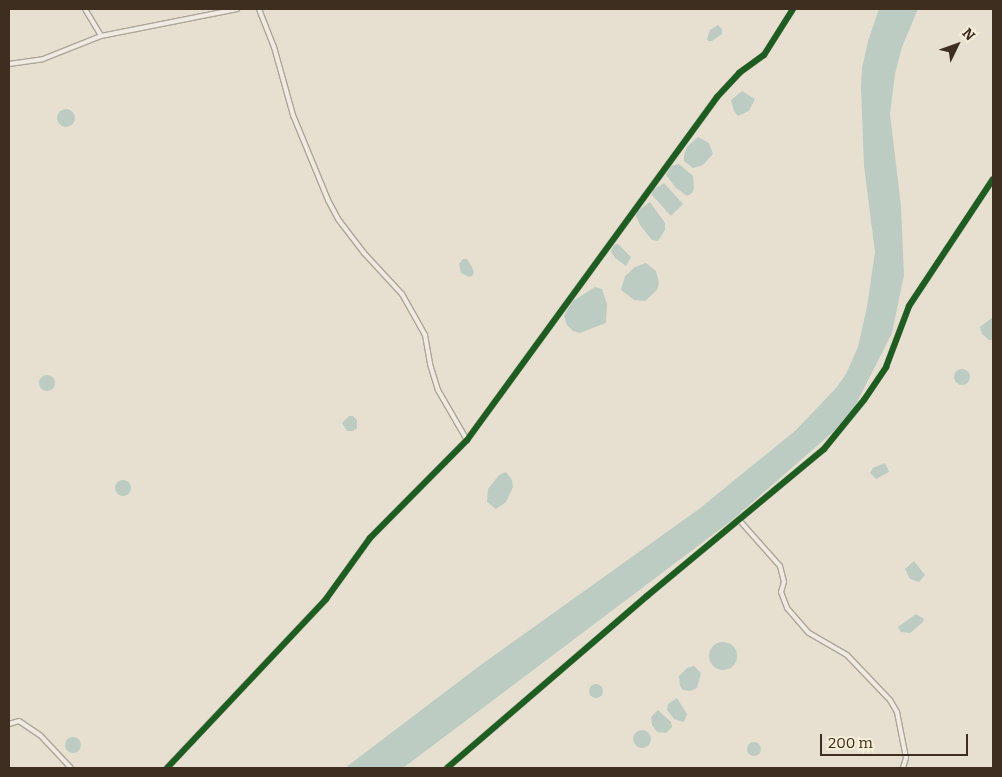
<!DOCTYPE html>
<html>
<head>
<meta charset="utf-8">
<style>
	body { margin:0 }
	#map { position:relative; width:1002px; height:777px; overflow:hidden; background:#e7e0d1; font-family:Bitter,serif }
	div>[style] { position:absolute }
	[style*='--x'] { left:calc(var(--x)*1px); top:calc(var(--y)*1px); width:calc(var(--w)*1px); rotate:calc(var(--a)*1deg) }
	.water>* { inset:0; background:#bcccc2 }
	.round { border-radius:50% }
	.roads { filter:drop-shadow(1px 0 #ada599) drop-shadow(-1px 0 #ada599) drop-shadow(0 1px #ada599) drop-shadow(0 -1px #ada599) }
	.minor>* { height:4px; margin:-2px; padding:0 2px; transform-origin:2px; border-radius:2px; background:#efebe3 }
	.cycleway>* { height:6px; margin:-3px; padding:0 3px; transform-origin:3px; border-radius:3px; background:#1b5e20 }
	span { translate:-50% -50%; white-space:nowrap; text-align:center; line-height:1.15; -webkit-text-stroke:4px #f7eed8; paint-order:stroke }
	.frame { position:absolute; inset:0; border:10px solid #3d2e20; pointer-events:none }
	.north { position:absolute; left:932px; top:20px; width:50px; height:50px; -webkit-text-stroke:4px #f7eed8; paint-order:stroke; rotate:48deg; font-size:14px; font-weight:700; line-height:20px; text-align:center; color:#3d2e20 }
	.north::after { content:''; display:block; margin:auto; width:18px; height:22px; background:#3d2e20; clip-path:polygon(50% 0,100% 100%,50% 72%,0 100%) }
	.scale { position:absolute; left:820px; top:734px; width:148px; height:22px; box-sizing:border-box; border:2px solid #3d2e20; border-top:0; padding-left:6px; font-size:15px; line-height:18px; white-space:nowrap; color:#3d2e20; -webkit-text-stroke:4px #f7eed8; paint-order:stroke }
</style>
</head>
<body>
<div id="map">
	<div class="water">
		<i style="clip-path:polygon(879px 9px,918px 9px,902px 47px,895px 74px,890px 114px,901px 206px,904px 275px,892px 333px,855px 406px,834px 431px,731px 521px,403px 768px,345px 768px,478px 667px,699px 509px,796px 430px,836px 388px,846px 374px,858px 347px,867px 307px,875px 252px,864px 166px,861px 88px,862px 68px,868px 41px)"></i>
		<i style="clip-path:polygon(718px 25px,722px 29px,722px 34px,712px 41px,708px 41px,707px 39px,710px 30px)"></i>
		<i style="clip-path:polygon(742px 91px,755px 99px,749px 111px,738px 116px,734px 111px,731px 100px)"></i>
		<i class="round" style="left:57px;top:109px;width:18px;height:18px"></i>
		<i style="clip-path:polygon(698px 137px,709px 143px,713px 154px,703px 165px,693px 168px,684px 161px,684px 155px,687px 147px)"></i>
		<i style="clip-path:polygon(679px 164px,693px 176px,694px 188px,692px 193px,687px 196px,676px 188px,666px 175px,671px 166px)"></i>
		<i style="clip-path:polygon(664px 183px,683px 204px,671px 216px,652px 195px,653px 190px)"></i>
		<i style="clip-path:polygon(650px 202px,665px 223px,665px 230px,658px 241px,652px 240px,640px 225px,636px 216px,637px 211px)"></i>
		<i style="clip-path:polygon(618px 244px,631px 257px,626px 266px,615px 258px,611px 251px,614px 245px)"></i>
		<i style="clip-path:polygon(463px 259px,467px 259px,472px 267px,474px 273px,472px 276px,469px 277px,461px 273px,459px 264px)"></i>
		<i style="clip-path:polygon(646px 263px,656px 271px,659px 283px,657px 290px,645px 301px,634px 300px,621px 290px,625px 276px,635px 267px)"></i>
		<i style="clip-path:polygon(595px 287px,602px 289px,607px 304px,606px 323px,580px 333px,573px 331px,567px 325px,564px 316px,567px 310px,573px 301px)"></i>
		<i style="clip-path:polygon(993px 317px,993px 340px,989px 340px,982px 334px,980px 327px)"></i>
		<i class="round" style="left:954px;top:369px;width:16px;height:16px"></i>
		<i class="round" style="left:39px;top:375px;width:16px;height:16px"></i>
		<i style="clip-path:polygon(353px 416px,357px 420px,357px 428px,353px 431px,347px 431px,342px 423px,349px 416px)"></i>
		<i style="clip-path:polygon(885px 463px,889px 472px,876px 479px,870px 473px,873px 468px)"></i>
		<i style="clip-path:polygon(506px 472px,512px 480px,513px 487px,506px 502px,496px 509px,487px 502px,488px 489px,499px 475px)"></i>
		<i class="round" style="left:115px;top:480px;width:16px;height:16px"></i>
		<i style="clip-path:polygon(914px 561px,925px 575px,919px 582px,910px 579px,905px 569px)"></i>
		<i style="clip-path:polygon(916px 614px,924px 619px,923px 622px,910px 633px,901px 632px,898px 627px)"></i>
		<i class="round" style="left:709px;top:642px;width:28px;height:28px"></i>
		<i style="clip-path:polygon(694px 666px,701px 673px,697px 688px,690px 691px,683px 690px,680px 686px,679px 676px,687px 668px)"></i>
		<i class="round" style="left:589px;top:684px;width:14px;height:14px"></i>
		<i style="clip-path:polygon(677px 698px,687px 714px,684px 722px,674px 719px,667px 710px,668px 704px)"></i>
		<i style="clip-path:polygon(658px 710px,671px 722px,672px 727px,666px 733px,657px 732px,652px 725px,651px 717px)"></i>
		<i class="round" style="left:633px;top:730px;width:18px;height:18px"></i>
		<i class="round" style="left:65px;top:737px;width:16px;height:16px"></i>
		<i class="round" style="left:747px;top:742px;width:14px;height:14px"></i>
	</div>
	<div class="roads">
		<div class="minor">
			<i style="--x:85;--y:9;--w:31;--a:59"></i>
			<i style="--x:259;--y:9;--w:41;--a:68.5"></i>
			<i style="--x:274;--y:47;--w:71;--a:74.4"></i>
			<i style="--x:293;--y:115;--w:92;--a:67.6"></i>
			<i style="--x:328;--y:200;--w:21;--a:62"></i>
			<i style="--x:338;--y:219;--w:43;--a:52.6"></i>
			<i style="--x:364;--y:253;--w:56;--a:47.2"></i>
			<i style="--x:402;--y:294;--w:47;--a:60.7"></i>
			<i style="--x:425;--y:335;--w:29;--a:80"></i>
			<i style="--x:430;--y:364;--w:27;--a:73"></i>
			<i style="--x:438;--y:390;--w:58;--a:59.9"></i>
			<i style="--x:9;--y:64;--w:34;--a:-8"></i>
			<i style="--x:43;--y:59;--w:62;--a:-21.6"></i>
			<i style="--x:101;--y:36;--w:139;--a:-11.2"></i>
			<i style="--x:740;--y:521;--w:60;--a:48.4"></i>
			<i style="--x:780;--y:566;--w:16;--a:76"></i>
			<i style="--x:784;--y:582;--w:10;--a:107"></i>
			<i style="--x:781;--y:592;--w:17;--a:69"></i>
			<i style="--x:787;--y:608;--w:33;--a:49"></i>
			<i style="--x:809;--y:633;--w:44;--a:30.1"></i>
			<i style="--x:847;--y:655;--w:62;--a:46.3"></i>
			<i style="--x:890;--y:700;--w:14;--a:60"></i>
			<i style="--x:897;--y:712;--w:47;--a:78.9"></i>
			<i style="--x:906;--y:758;--w:10;--a:107"></i>
			<i style="--x:9;--y:724;--w:10;--a:-17"></i>
			<i style="--x:19;--y:721;--w:25;--a:34"></i>
			<i style="--x:40;--y:735;--w:45;--a:46.8"></i>
			<i style="--x:167;--y:768;--w:232;--a:-46.7"></i>
			<i style="--x:326;--y:599;--w:75;--a:-54.2"></i>
			<i style="--x:370;--y:538;--w:138;--a:-45.3"></i>
			<i style="--x:467;--y:440;--w:424;--a:-53.9"></i>
			<i style="--x:717;--y:97;--w:33;--a:-47"></i>
			<i style="--x:739;--y:73;--w:31;--a:-36"></i>
			<i style="--x:764;--y:55;--w:54;--a:-57.8"></i>
			<i style="--x:447;--y:768;--w:264;--a:-40.7"></i>
			<i style="--x:647;--y:596;--w:230;--a:-39.7"></i>
			<i style="--x:824;--y:449;--w:63;--a:-50.8"></i>
			<i style="--x:864;--y:400;--w:40;--a:-56"></i>
			<i style="--x:886;--y:367;--w:65;--a:-69.3"></i>
			<i style="--x:909;--y:306;--w:152;--a:-56.5"></i>
		</div>
	</div>
	<div class="cycleway">
		<i style="--x:167;--y:768;--w:232;--a:-46.7"></i>
		<i style="--x:326;--y:599;--w:75;--a:-54.2"></i>
		<i style="--x:370;--y:538;--w:138;--a:-45.3"></i>
		<i style="--x:467;--y:440;--w:424;--a:-53.9"></i>
		<i style="--x:717;--y:97;--w:33;--a:-47"></i>
		<i style="--x:739;--y:73;--w:31;--a:-36"></i>
		<i style="--x:764;--y:55;--w:54;--a:-57.8"></i>
		<i style="--x:447;--y:768;--w:264;--a:-40.7"></i>
		<i style="--x:647;--y:596;--w:230;--a:-39.7"></i>
		<i style="--x:824;--y:449;--w:63;--a:-50.8"></i>
		<i style="--x:864;--y:400;--w:40;--a:-56"></i>
		<i style="--x:886;--y:367;--w:65;--a:-69.3"></i>
		<i style="--x:909;--y:306;--w:152;--a:-56.5"></i>
	</div>
	<div class="frame"></div>
	<div class="north">N</div>
	<div class="scale">200 m</div>
</div>
</body>
</html>
